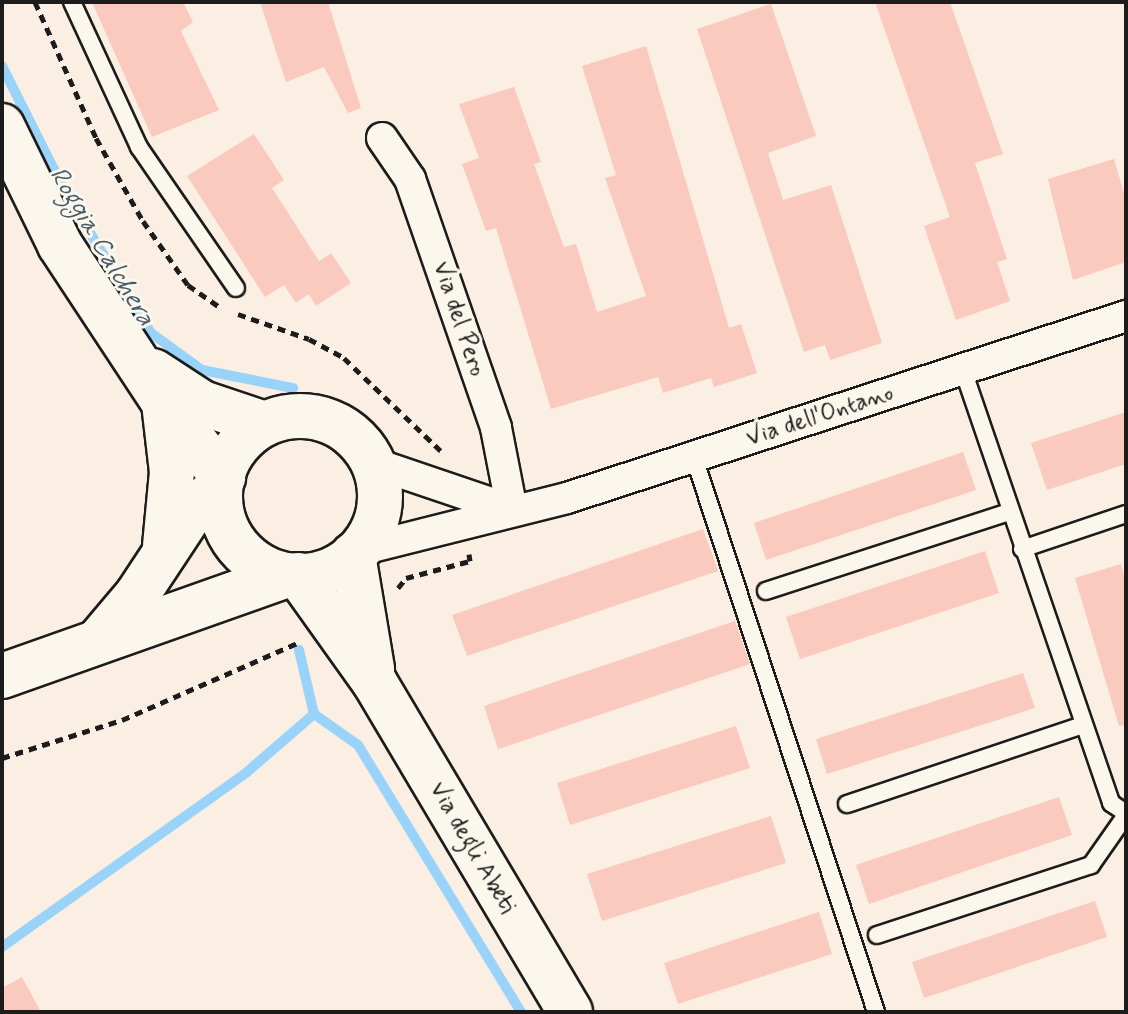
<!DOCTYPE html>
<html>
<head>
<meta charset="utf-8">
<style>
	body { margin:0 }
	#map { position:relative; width:1128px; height:1014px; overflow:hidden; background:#fbeee3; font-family:Mynerve,sans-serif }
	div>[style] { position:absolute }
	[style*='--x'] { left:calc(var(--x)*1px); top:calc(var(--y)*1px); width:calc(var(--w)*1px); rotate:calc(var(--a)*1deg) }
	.stream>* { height:10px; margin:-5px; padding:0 5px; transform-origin:5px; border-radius:5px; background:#9ad3fa }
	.building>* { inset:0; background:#f9cabd }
	.path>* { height:5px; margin-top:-2.5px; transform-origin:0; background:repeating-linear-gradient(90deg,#1c1c1c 0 8px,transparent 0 14px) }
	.roads { filter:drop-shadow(2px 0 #1c1c1c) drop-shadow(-2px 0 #1c1c1c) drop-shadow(0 2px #1c1c1c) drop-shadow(0 -2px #1c1c1c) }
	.lane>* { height:16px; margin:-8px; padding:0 8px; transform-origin:8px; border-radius:8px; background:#fbf7ec }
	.street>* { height:30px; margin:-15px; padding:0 15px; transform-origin:15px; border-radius:15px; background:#fbf7ec }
	.secondary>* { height:44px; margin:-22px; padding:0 22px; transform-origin:22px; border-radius:22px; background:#fbf7ec }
	.secondary>.ring { margin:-22px; padding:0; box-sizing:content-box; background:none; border:44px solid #fbf7ec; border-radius:50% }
	span { translate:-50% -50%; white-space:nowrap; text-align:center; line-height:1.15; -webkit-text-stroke:6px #fbf7ec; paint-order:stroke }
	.street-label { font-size:24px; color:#1c1c1c }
	.water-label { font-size:26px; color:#485c6a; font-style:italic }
	.frame { position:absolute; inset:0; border:4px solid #1c1c1c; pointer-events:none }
</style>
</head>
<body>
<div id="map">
	<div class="stream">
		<i style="--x:2;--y:66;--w:144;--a:63.3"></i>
		<i style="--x:67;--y:195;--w:162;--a:58.7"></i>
		<i style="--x:151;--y:333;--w:63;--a:36"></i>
		<i style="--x:202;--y:370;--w:93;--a:11.2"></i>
		<i style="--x:314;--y:714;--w:54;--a:35.2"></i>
		<i style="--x:358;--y:745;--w:313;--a:58.6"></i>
		<i style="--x:2;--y:947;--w:301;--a:-35.5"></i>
		<i style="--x:247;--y:772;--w:89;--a:-40.9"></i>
		<i style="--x:314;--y:714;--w:66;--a:-103.2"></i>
	</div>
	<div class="building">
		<i style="clip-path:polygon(92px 2px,183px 2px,193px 22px,181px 31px,219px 110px,152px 137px)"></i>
		<i style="clip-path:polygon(260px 2px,328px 2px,361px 108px,348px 113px,324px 67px,286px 82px)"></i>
		<i style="clip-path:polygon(875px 2px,950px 2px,1003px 154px,975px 163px,1007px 259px,997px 262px,1010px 301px,956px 320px,924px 226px,950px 217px)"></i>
		<i style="clip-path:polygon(771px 4px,816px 136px,768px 153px,783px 200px,831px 185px,882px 343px,830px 360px,825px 345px,804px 352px,697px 29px)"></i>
		<i style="clip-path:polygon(646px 46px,729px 328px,741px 324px,757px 373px,714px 387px,711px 378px,663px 393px,658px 377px,551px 409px,496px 228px,486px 231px,462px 164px,479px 158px,459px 104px,514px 87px,541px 162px,534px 164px,564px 247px,576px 244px,597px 312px,646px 296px,605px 178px,616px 175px,582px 66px)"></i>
		<i style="clip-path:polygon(254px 134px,284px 180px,272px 188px,319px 261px,331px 253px,351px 283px,316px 306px,309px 294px,296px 303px,284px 285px,265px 297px,187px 176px)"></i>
		<i style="clip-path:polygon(1114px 159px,1126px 200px,1126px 262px,1073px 280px,1048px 179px)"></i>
		<i style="clip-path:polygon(1126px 412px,1126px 464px,1047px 490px,1031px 443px)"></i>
		<i style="clip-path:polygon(963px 452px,976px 490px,766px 560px,754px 523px)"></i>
		<i style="clip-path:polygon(703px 529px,718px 571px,467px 656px,452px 615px)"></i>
		<i style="clip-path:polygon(985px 551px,999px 593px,800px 659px,786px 617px)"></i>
		<i style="clip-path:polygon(1121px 564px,1126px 582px,1126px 725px,1119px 726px,1075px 578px)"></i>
		<i style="clip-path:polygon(735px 621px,750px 664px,498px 749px,484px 706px)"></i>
		<i style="clip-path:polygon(1023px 673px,1035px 708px,827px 774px,816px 739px)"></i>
		<i style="clip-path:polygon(736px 726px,750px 768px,570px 825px,557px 783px)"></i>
		<i style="clip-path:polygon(1059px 797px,1072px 835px,869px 904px,856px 865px)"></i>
		<i style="clip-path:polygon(771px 816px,786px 863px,602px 921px,587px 874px)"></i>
		<i style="clip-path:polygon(1095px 901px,1107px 937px,924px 998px,912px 962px)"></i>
		<i style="clip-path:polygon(819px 912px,832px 954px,678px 1004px,664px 963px)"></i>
		<i style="clip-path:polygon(22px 977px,41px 1012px,2px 1012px,2px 988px)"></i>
	</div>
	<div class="path">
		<i style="--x:35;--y:2;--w:149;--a:65.8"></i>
		<i style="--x:96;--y:138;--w:95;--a:60.5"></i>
		<i style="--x:143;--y:221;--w:78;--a:54.9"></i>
		<i style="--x:188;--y:285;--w:40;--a:34.9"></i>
		<i style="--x:238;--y:314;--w:75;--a:19.4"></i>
		<i style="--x:309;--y:339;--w:40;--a:28"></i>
		<i style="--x:344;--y:358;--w:134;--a:43.8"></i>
		<i style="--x:398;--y:588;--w:13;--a:-51"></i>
		<i style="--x:406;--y:578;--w:66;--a:-14.9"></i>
		<i style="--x:470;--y:561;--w:7;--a:-98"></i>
		<i style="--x:2;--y:758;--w:126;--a:-17.6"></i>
		<i style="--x:122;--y:720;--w:194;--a:-23.7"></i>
	</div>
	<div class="roads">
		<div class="lane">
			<i style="--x:72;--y:2;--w:160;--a:65.2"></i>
			<i style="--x:139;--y:147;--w:171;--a:55.5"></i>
			<i style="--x:963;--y:370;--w:458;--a:71.1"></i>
			<i style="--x:1111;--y:803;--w:18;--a:34"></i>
			<i style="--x:694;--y:457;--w:584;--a:71.84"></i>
			<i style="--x:1022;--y:549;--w:110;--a:-18.6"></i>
			<i style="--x:766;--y:591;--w:256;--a:-18"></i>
			<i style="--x:847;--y:804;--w:249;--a:-18.5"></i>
			<i style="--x:877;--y:935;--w:225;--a:-18.1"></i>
			<i style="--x:1091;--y:865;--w:61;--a:-55"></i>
		</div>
		<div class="street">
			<i style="--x:382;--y:138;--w:50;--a:55.7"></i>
			<i style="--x:410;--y:179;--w:263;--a:70.9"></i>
			<i style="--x:496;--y:428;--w:84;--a:79"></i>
			<i style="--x:373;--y:463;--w:147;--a:18.7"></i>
			<i style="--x:360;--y:550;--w:213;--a:-14.1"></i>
			<i style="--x:567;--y:498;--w:588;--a:-18.03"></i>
		</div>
		<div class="secondary">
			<i style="--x:2;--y:126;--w:132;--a:64"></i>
			<i style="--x:60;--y:245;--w:189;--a:56.6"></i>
			<i style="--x:164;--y:403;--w:95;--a:51.4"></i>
			<i style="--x:153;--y:371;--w:59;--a:33.1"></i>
			<i style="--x:202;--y:403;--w:66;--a:18.4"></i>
			<i style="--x:164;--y:403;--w:69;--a:83.4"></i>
			<i style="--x:172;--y:472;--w:74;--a:95.4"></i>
			<i class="ring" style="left:220px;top:416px;width:116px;height:116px"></i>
			<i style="--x:353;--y:555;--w:116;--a:80.5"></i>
			<i style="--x:298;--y:575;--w:133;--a:54.5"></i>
			<i style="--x:375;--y:683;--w:382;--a:59.3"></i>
			<i style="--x:100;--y:639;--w:57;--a:-49.9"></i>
			<i style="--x:137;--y:595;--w:102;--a:-56.6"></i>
			<i style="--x:193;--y:510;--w:36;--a:-42"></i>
			<i style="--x:2;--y:676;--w:302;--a:-19.5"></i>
		</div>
	</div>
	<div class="street-label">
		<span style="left:459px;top:319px;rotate:71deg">Via del Pero</span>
		<span style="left:820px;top:416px;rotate:-18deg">Via dell'Ontano</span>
		<span style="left:472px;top:848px;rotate:60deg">Via degli Abeti</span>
	</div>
	<div class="water-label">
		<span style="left:101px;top:247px;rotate:59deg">Roggia Calchera</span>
	</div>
	<div class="frame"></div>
</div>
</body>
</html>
